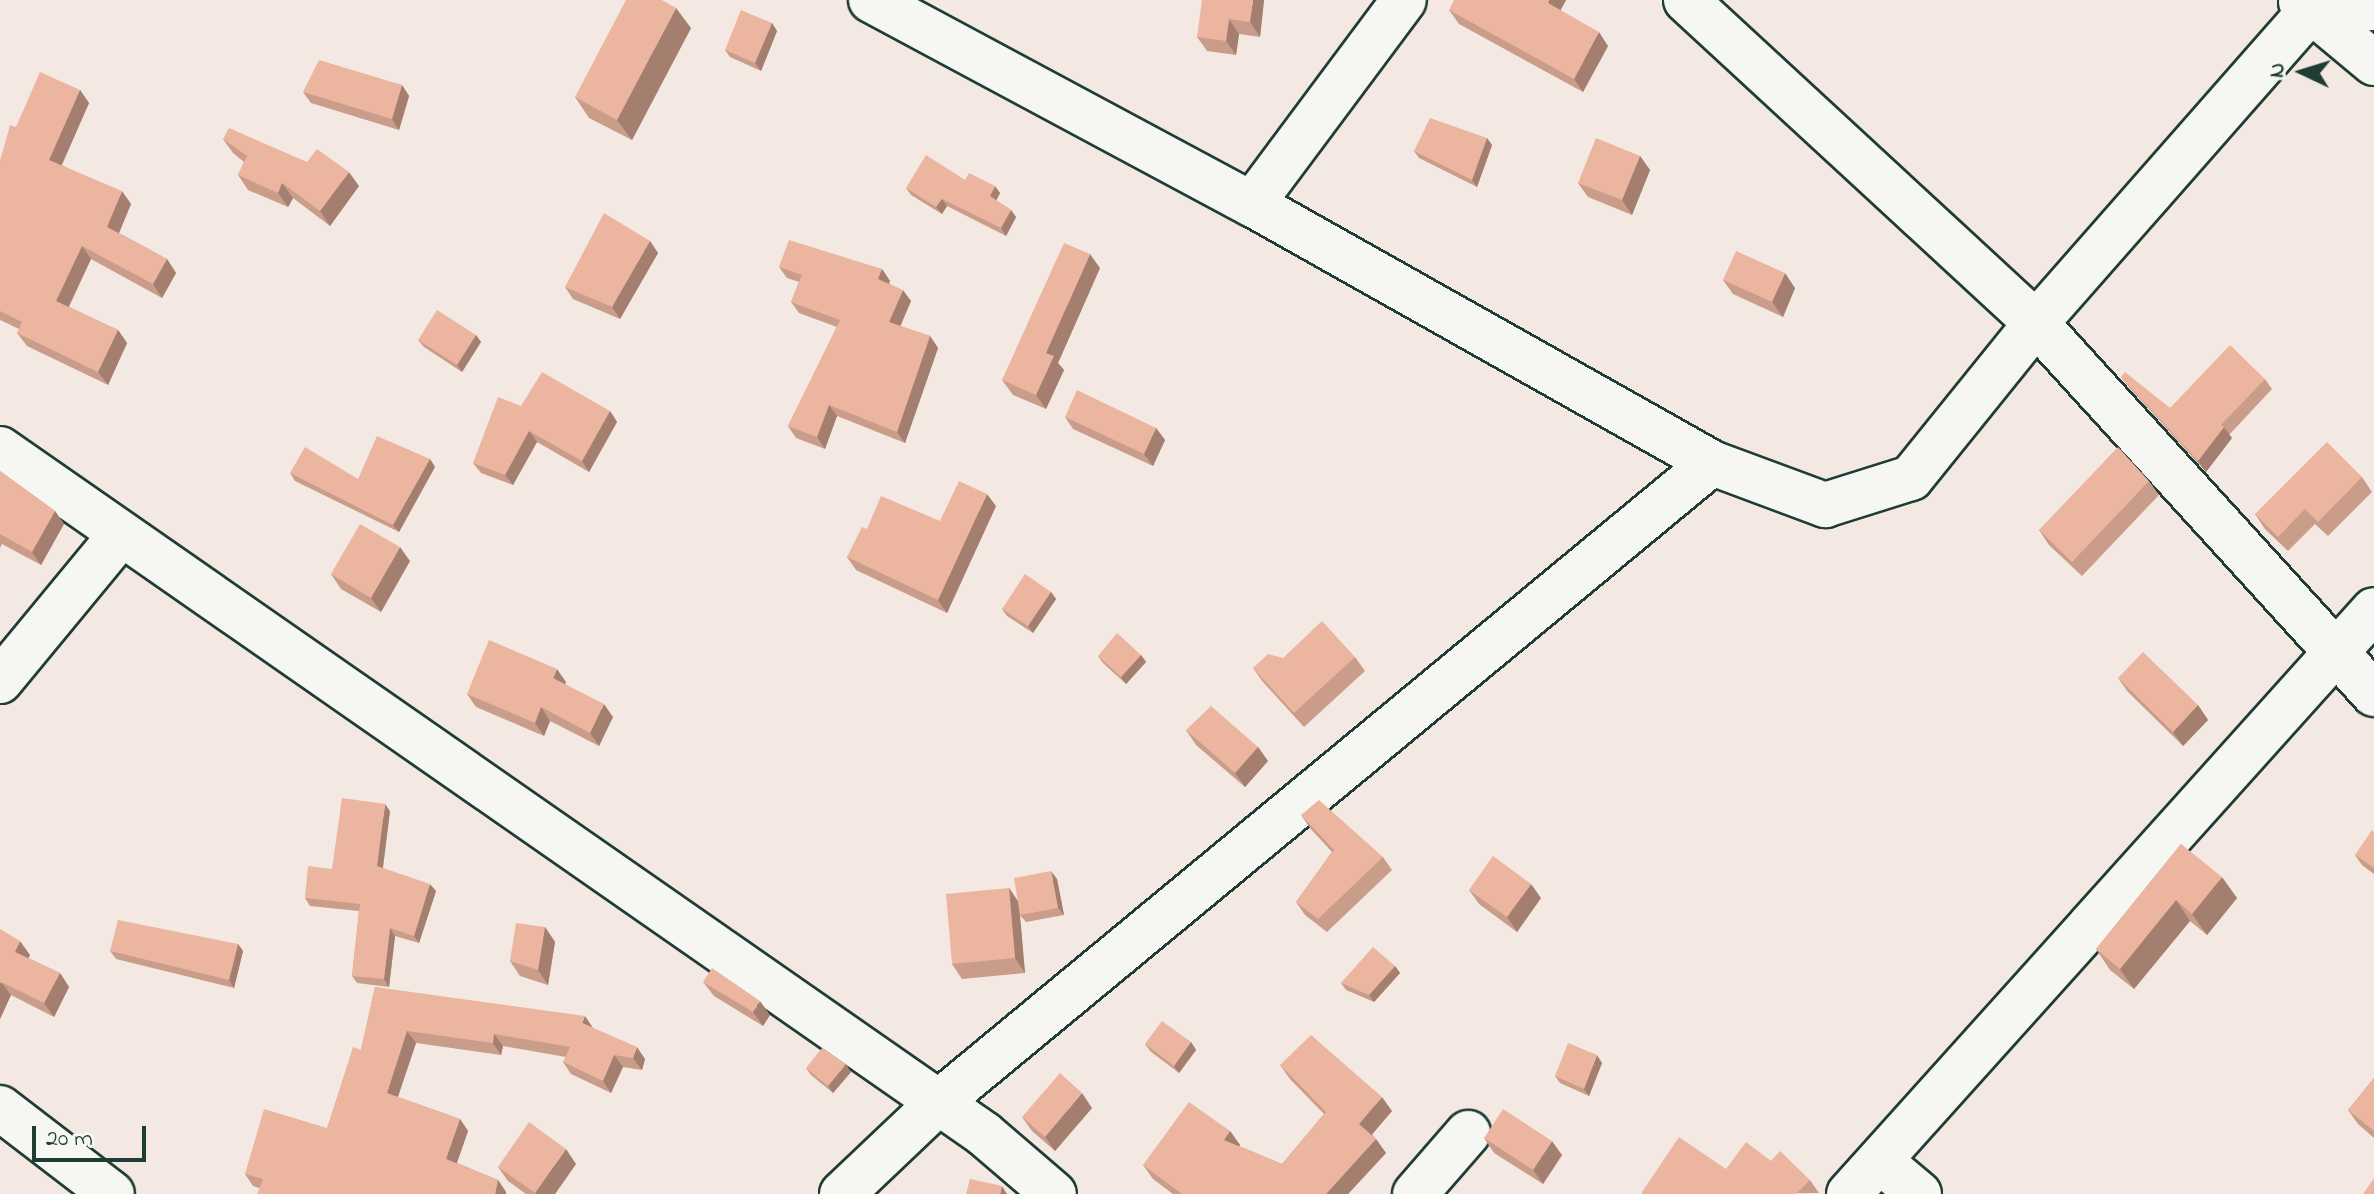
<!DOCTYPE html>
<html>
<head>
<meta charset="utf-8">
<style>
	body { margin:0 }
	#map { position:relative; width:2374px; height:1194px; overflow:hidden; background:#f4e9e2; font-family:"Indie Flower",sans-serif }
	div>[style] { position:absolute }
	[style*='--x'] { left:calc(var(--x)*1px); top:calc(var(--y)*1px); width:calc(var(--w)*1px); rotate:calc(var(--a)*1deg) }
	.roads { filter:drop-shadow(2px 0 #1f3d34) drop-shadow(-2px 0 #1f3d34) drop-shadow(0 2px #1f3d34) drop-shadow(0 -2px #1f3d34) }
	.minor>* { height:44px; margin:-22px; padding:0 22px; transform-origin:22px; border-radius:22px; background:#f6f6f2 }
	.wall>* { inset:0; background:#ca9c8a }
	.shaded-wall>* { inset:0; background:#a47f70 }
	.building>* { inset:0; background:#ebb5a0 }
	span { translate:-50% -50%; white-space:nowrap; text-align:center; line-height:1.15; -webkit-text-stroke:6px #f6f6f2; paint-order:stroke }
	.north { position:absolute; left:2262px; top:32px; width:80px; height:80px; -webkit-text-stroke:6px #f6f6f2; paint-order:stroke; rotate:274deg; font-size:22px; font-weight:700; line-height:32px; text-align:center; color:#1f3d34 }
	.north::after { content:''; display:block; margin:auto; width:28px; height:36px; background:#1f3d34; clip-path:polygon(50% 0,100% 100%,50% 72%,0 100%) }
	.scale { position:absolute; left:32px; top:1126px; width:114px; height:36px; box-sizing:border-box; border:4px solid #1f3d34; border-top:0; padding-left:10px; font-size:24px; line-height:28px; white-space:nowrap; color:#1f3d34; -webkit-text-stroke:6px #f6f6f2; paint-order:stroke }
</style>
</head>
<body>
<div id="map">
	<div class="roads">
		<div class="minor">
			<i style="--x:871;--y:0;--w:432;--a:28.2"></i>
			<i style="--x:1252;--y:204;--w:528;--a:29.38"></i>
			<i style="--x:1712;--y:463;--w:121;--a:20.4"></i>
			<i style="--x:1825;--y:505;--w:90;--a:-17.4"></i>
			<i style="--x:1911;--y:478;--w:199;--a:-51.1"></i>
			<i style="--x:2036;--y:323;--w:417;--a:-48.7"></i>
			<i style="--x:2311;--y:10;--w:63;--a:-1.8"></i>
			<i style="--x:1686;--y:0;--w:476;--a:42.7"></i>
			<i style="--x:2036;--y:323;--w:502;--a:47.66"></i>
			<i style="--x:2301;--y:2;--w:95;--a:39.9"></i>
			<i style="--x:1252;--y:204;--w:254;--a:-53.3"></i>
			<i style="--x:0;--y:449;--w:1199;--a:34.84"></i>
			<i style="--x:984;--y:1134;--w:92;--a:40.6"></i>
			<i style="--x:0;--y:681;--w:190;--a:-50.5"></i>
			<i style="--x:0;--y:1108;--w:141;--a:37.5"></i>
			<i style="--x:1880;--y:1161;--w:51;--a:40.2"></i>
			<i style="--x:842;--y:1194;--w:132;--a:-43.5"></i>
			<i style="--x:938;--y:1103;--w:1004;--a:-39.59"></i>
			<i style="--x:1415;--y:1194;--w:81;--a:-49"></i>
			<i style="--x:1849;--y:1194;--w:785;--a:-48.05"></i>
		</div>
	</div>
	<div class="wall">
		<i style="clip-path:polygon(1264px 0,1260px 37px,1239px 34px,1236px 55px,1207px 51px,1197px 37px)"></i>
		<i style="clip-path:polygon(1566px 0,1560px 10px,1608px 46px,1583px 92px,1459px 24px,1449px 10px)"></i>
		<i style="clip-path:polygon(772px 23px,777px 31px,761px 71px,730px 57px,725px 50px)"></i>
		<i style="clip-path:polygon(691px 28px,632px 140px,589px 118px,575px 97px)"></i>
		<i style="clip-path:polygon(402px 85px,409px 96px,399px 130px,311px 103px,303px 92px)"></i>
		<i style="clip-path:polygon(80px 90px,89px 103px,62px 165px,131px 204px,119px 233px,167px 259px,176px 273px,162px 298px,91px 259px,69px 307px,118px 330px,127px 343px,108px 385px,27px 346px,17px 333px,19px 329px,0 320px,0 161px,16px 127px)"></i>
		<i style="clip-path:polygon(1487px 138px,1492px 145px,1477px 187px,1419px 158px,1414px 151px)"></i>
		<i style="clip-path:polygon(223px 139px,359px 186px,330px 226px,293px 198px,288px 207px,248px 190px,238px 175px,244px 162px,233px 153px)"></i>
		<i style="clip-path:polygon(1640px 156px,1650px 170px,1632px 215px,1588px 197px,1578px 183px)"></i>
		<i style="clip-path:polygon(965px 180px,1000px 193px,996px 200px,1011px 210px,1016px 217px,1006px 236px,947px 206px,942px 214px,911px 195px,906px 188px)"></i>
		<i style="clip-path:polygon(650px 241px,658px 253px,620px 319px,573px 299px,565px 287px)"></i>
		<i style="clip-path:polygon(779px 267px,882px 269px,890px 281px,889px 283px,911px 301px,900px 326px,930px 336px,938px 348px,905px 443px,837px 416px,825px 449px,796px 438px,788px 426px,837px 327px,799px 313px,791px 302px,799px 282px,787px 278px)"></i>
		<i style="clip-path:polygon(1100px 268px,1058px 363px,1064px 370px,1046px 409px,1013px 395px,1002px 380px)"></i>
		<i style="clip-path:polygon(1723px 280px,1795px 288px,1783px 317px,1733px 294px)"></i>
		<i style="clip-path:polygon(476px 335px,481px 342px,462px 372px,424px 347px,418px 340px)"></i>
		<i style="clip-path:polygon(2121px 377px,2170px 408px,2265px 379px,2272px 389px,2229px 435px,2232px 438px,2206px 472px,2129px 387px)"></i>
		<i style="clip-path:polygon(521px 406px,610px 411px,617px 422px,589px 472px,537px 442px,513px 485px,481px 473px,473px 463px)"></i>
		<i style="clip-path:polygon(1065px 417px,1156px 428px,1165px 440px,1153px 466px,1073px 429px)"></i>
		<i style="clip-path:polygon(430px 459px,435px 467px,399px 532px,295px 481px,290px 473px,358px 479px)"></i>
		<i style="clip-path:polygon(0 471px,55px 511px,64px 524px,41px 565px,2px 544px,0 548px)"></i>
		<i style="clip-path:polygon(2362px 477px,2372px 492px,2328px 536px,2315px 524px,2288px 551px,2265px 529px,2255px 514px)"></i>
		<i style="clip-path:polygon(2149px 481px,2159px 495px,2082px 576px,2049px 545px,2039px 530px)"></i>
		<i style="clip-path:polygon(996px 506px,947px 613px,856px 570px,847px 557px,867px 529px,940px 521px)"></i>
		<i style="clip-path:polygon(410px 561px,381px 612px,341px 589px,331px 574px)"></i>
		<i style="clip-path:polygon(1051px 592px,1056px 599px,1033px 633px,1007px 616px,1002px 609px)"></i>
		<i style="clip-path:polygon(1141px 655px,1146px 662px,1126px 684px,1103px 663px,1098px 656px)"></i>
		<i style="clip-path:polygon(1355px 657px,1365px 671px,1304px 727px,1263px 682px,1253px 668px,1283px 658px)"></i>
		<i style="clip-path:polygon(2118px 678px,2198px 705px,2208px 720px,2183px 746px,2128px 692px)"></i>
		<i style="clip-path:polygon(566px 682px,565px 684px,613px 717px,599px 746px,550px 721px,544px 736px,476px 707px,467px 694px)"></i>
		<i style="clip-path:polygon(1186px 730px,1258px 747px,1268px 761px,1245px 787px,1196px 745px)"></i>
		<i style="clip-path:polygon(390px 811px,383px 868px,436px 891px,419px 943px,395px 936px,389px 987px,357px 983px,352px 976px,359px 911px,310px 906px,305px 898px,332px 869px)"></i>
		<i style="clip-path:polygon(1301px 815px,1383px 857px,1392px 870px,1327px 932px,1305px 915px,1296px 902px,1332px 852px,1310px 828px)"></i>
		<i style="clip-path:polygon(2374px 832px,2374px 874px,2362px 865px,2355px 855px)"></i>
		<i style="clip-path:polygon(2181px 844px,2237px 898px,2207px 935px,2190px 921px,2134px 989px,2110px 970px,2096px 949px)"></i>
		<i style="clip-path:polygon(1057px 879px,1064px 915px,1026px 922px,1020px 915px,1019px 909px,1025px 973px,962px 979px,952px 964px,1009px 888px,1018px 901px)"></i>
		<i style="clip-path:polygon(1469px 890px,1541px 898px,1517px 932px,1479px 904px)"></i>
		<i style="clip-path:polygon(545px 927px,555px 942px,548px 985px,520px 976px,510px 961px)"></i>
		<i style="clip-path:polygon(0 929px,30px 955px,28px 958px,60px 973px,69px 987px,54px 1017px,11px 995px,0 1019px)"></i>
		<i style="clip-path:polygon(238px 944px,243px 951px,234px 988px,116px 959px,110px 951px)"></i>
		<i style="clip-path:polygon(1395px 966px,1400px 973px,1374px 1002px,1346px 990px,1341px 983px)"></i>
		<i style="clip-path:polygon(703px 982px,770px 1015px,763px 1026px,714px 996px)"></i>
		<i style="clip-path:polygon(375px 987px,593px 1028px,645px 1059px,642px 1070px,623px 1067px,611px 1093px,571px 1074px,563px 1062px,566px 1057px,503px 1046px,501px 1055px,416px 1043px,398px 1097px,460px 1119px,468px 1131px,457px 1163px,498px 1180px,506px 1192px,259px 1188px,253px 1186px,245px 1174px,327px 1128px,361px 1050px)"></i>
		<i style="clip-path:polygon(1191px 1042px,1196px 1050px,1179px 1073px,1150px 1051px,1145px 1044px)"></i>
		<i style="clip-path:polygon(1602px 1063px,1589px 1096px,1560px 1083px,1555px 1076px)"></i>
		<i style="clip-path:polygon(1280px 1065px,1392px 1111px,1372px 1134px,1386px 1153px,1348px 1194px,1173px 1194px,1153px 1179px,1143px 1165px,1230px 1131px,1240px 1145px,1239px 1146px,1282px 1164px,1324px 1114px,1290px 1079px)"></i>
		<i style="clip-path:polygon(806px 1068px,851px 1072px,833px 1093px,811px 1075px)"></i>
		<i style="clip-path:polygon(2374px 1078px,2374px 1138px,2358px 1124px,2348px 1110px)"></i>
		<i style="clip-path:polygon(1092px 1108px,1055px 1151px,1032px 1131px,1022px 1117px)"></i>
		<i style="clip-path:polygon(1484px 1138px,1562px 1155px,1543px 1184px,1494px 1153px)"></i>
		<i style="clip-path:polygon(1771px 1161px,1810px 1180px,1819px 1193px,1643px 1194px,1642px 1192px,1726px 1169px)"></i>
		<i style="clip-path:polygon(576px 1164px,555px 1194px,526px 1194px,508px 1181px,498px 1167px)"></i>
	</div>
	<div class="shaded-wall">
		<i style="clip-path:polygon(1253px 0,1264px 0,1260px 37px,1250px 22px)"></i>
		<i style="clip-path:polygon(1549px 0,1566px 0,1557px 17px,1548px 3px)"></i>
		<i style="clip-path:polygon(676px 8px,691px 28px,632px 140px,617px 120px)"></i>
		<i style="clip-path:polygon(1229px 19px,1239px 34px,1236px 55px,1226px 41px)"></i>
		<i style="clip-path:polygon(772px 23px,777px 31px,761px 71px,755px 63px)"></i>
		<i style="clip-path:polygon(1599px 32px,1608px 46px,1583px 92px,1574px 79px)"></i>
		<i style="clip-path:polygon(402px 85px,409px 96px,399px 130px,392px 119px)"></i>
		<i style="clip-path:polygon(80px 90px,89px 103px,58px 173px,49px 160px)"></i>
		<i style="clip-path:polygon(1487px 138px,1492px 145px,1477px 187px,1472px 180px)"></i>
		<i style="clip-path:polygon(1640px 156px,1650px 170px,1632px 215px,1622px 200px)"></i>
		<i style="clip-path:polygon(349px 172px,359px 186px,330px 226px,320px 211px)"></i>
		<i style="clip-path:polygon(282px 183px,293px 198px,288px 207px,278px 193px)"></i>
		<i style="clip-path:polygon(995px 186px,1000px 193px,995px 203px,990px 196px)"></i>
		<i style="clip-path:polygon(122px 191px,131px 204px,116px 240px,107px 227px)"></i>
		<i style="clip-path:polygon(942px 199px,947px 206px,942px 214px,936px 207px)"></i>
		<i style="clip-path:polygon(1011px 210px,1016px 217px,1006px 236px,1001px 228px)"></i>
		<i style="clip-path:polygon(650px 241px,658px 253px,620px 319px,612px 307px)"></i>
		<i style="clip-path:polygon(82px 246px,91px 259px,65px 314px,56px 301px)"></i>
		<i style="clip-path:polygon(1090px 254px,1100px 268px,1058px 363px,1064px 370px,1046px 409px,1036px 395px,1046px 353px)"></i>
		<i style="clip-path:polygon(167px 259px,176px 273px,162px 298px,153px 284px)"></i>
		<i style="clip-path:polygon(882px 269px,890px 281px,886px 290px,878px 279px)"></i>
		<i style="clip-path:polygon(1785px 273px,1795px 288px,1783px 317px,1772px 302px)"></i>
		<i style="clip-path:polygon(903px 290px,911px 301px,897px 334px,889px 322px)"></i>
		<i style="clip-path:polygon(118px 330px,127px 343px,108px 385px,98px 372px)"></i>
		<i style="clip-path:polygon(476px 335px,481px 342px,462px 372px,457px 365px)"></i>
		<i style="clip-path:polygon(930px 336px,938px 348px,905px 443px,897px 432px)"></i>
		<i style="clip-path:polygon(829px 405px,837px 416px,825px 449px,817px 437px)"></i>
		<i style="clip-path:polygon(610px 411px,617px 422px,589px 472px,582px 461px)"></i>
		<i style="clip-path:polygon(2224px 427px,2232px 438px,2206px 472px,2198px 461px)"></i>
		<i style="clip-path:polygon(1156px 428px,1165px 440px,1153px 466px,1144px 454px)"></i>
		<i style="clip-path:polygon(529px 431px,537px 442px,513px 485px,505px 475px)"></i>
		<i style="clip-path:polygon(430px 459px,435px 467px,399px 532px,393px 525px)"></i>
		<i style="clip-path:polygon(987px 494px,996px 506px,947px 613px,938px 600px)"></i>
		<i style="clip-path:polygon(55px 511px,64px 524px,41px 565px,32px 552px)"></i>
		<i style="clip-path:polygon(400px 547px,410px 561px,381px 612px,371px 598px)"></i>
		<i style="clip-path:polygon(1051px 592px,1056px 599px,1033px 633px,1028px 626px)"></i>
		<i style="clip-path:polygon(1141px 655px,1146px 662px,1126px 684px,1121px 677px)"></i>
		<i style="clip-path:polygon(557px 669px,566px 682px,562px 691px,553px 678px)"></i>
		<i style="clip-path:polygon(604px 704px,613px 717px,599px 746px,590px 733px)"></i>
		<i style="clip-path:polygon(2198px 705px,2208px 720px,2183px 746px,2173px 732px)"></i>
		<i style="clip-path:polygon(541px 707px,550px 721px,544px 736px,535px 723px)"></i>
		<i style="clip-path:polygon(1258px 747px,1268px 761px,1245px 787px,1235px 773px)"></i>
		<i style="clip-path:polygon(385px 804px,390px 811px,382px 874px,377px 866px)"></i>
		<i style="clip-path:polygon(1051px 871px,1057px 879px,1064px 915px,1058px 908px)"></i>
		<i style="clip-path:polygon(2222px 877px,2237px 898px,2207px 935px,2192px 914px)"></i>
		<i style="clip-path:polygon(430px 884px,436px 891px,419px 943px,414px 936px)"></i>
		<i style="clip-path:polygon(1531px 884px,1541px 898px,1517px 932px,1507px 917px)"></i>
		<i style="clip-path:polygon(1009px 888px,1019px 903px,1025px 973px,1015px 958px)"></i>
		<i style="clip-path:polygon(2176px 900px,2190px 921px,2134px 989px,2120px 969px)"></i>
		<i style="clip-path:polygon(545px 927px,555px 942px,548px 985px,538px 970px)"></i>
		<i style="clip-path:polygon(390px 928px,395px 936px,389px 987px,384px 979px)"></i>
		<i style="clip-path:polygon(20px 941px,30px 955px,25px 965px,15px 952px)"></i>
		<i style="clip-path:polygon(238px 944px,243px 951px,234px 988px,229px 980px)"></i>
		<i style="clip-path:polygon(1395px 966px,1400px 973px,1374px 1002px,1369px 995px)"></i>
		<i style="clip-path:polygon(60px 973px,69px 987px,54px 1017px,44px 1003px)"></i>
		<i style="clip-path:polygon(1px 982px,11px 995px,0 1019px,0 984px)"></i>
		<i style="clip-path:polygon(760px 1001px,770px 1015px,763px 1026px,753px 1012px)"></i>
		<i style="clip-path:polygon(585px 1016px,593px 1028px,582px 1023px)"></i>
		<i style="clip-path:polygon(407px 1031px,416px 1043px,395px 1105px,387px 1093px)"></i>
		<i style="clip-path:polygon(494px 1034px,503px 1046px,501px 1055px,493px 1043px)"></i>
		<i style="clip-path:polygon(1191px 1042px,1196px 1050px,1179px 1073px,1174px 1066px)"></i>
		<i style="clip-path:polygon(637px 1047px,645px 1059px,642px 1070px,633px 1058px)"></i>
		<i style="clip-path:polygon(614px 1055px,623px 1067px,611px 1093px,603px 1081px)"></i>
		<i style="clip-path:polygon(1597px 1055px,1602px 1063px,1589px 1096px,1584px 1089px)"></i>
		<i style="clip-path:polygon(846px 1064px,851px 1072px,833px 1093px,828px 1086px)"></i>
		<i style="clip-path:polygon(1082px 1093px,1092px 1108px,1055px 1151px,1045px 1137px)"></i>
		<i style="clip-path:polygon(1382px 1097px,1392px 1111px,1369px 1138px,1359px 1124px)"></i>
		<i style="clip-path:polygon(460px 1119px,468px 1131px,454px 1171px,446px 1159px)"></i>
		<i style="clip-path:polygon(1230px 1131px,1240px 1145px,1233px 1154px,1224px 1140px)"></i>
		<i style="clip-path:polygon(1376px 1139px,1386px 1153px,1348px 1194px,1326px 1194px)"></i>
		<i style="clip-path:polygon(1552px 1141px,1562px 1155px,1543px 1184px,1533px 1170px)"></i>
		<i style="clip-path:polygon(566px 1149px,576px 1164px,555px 1194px,536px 1194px,535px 1193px)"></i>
		<i style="clip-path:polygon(498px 1180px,506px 1192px,506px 1194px,495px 1194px)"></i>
		<i style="clip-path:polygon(1002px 1186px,1007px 1194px,1000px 1194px)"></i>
	</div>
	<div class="building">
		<i style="clip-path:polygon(626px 0,662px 0,676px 8px,617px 120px,575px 97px)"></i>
		<i style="clip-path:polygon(1202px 0,1253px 0,1250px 22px,1229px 19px,1226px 41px,1197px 37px)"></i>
		<i style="clip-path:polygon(1454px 0,1549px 0,1548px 3px,1599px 32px,1574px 79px,1449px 10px)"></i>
		<i style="clip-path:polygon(741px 10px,772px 23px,755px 63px,725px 50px)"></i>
		<i style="clip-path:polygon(319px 60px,402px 85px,392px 119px,303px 92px)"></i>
		<i style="clip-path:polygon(40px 72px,80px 90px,49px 160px,122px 191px,107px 227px,167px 259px,153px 284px,82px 246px,56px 301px,118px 330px,98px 372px,17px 333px,22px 322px,0 311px,0 161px,10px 125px,16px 127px)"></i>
		<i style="clip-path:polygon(1430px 118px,1487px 138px,1472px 180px,1414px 151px)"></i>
		<i style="clip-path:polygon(229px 128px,307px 162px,317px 149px,349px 172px,320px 211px,282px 183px,278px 193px,238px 175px,247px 156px,223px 139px)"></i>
		<i style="clip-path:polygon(1596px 138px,1640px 156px,1622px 200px,1578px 183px)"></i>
		<i style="clip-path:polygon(926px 155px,965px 180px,969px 173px,995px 186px,990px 196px,1011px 210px,1001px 228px,942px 199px,936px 207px,906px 188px)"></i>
		<i style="clip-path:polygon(604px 213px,650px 241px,612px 307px,565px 287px)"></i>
		<i style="clip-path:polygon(789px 240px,882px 269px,878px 279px,903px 290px,889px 322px,930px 336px,897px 432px,829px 405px,817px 437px,788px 426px,840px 320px,791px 302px,802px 275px,779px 267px)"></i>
		<i style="clip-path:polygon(1064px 243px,1090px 254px,1046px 353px,1054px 356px,1036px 395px,1002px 380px)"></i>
		<i style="clip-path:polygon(1736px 251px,1785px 273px,1772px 302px,1723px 280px)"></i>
		<i style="clip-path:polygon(437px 310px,476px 335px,457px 365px,418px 340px)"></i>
		<i style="clip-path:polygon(2230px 345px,2265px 379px,2221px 425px,2224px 427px,2198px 461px,2121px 377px,2125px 372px,2170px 408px)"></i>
		<i style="clip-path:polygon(542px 372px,610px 411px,582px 461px,529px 431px,505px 475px,473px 463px,498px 397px,521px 406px)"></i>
		<i style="clip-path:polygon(1077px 390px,1156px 428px,1144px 454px,1065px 417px)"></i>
		<i style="clip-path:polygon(377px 436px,430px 459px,393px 525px,290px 473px,305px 447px,358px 479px)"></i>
		<i style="clip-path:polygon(2327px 442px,2362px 477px,2318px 522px,2305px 509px,2278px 537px,2255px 514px)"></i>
		<i style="clip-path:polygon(2118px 447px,2149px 481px,2072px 562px,2039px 530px)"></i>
		<i style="clip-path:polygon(0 471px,55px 511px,32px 552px,0 534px)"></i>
		<i style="clip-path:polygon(959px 481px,987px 494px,938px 600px,847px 557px,862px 527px,867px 529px,881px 496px,940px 521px)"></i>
		<i style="clip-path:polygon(360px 524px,400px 547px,371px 598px,331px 574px)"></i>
		<i style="clip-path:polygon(1025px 574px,1051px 592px,1028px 626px,1002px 609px)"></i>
		<i style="clip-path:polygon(1322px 621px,1355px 657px,1294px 713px,1253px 668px,1268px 654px,1283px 658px)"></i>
		<i style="clip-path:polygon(1117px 633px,1141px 655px,1121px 677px,1098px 656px)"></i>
		<i style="clip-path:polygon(489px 640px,557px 669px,553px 678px,604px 704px,590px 733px,541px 707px,535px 723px,467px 694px)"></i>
		<i style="clip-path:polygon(2143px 652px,2198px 705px,2173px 732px,2118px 678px)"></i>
		<i style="clip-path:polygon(1211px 706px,1258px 747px,1235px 773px,1186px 730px)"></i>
		<i style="clip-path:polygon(342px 798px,385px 804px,377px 866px,430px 884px,414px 936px,390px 928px,384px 979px,352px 976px,360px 904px,305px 898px,308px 866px,332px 869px)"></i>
		<i style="clip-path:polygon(1319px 800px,1383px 857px,1318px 919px,1296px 902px,1334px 850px,1301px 815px)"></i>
		<i style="clip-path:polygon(2372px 830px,2374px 832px,2374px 868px,2355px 855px)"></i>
		<i style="clip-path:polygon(2181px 844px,2222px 877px,2192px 914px,2176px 900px,2120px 969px,2096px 949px)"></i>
		<i style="clip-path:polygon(1493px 856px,1531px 884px,1507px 917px,1469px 890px)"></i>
		<i style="clip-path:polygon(1051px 871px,1058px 908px,1020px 915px,1014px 878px)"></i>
		<i style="clip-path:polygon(1009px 888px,1015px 958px,952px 964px,946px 894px)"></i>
		<i style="clip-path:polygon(118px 920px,238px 944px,229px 980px,110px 951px)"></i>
		<i style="clip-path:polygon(516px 923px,545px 927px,538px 970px,510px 961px)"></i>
		<i style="clip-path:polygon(0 929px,20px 941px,15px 952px,60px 973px,44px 1003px,1px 982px,0 984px)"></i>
		<i style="clip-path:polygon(1373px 947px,1395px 966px,1369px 995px,1341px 983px)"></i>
		<i style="clip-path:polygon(712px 968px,760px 1001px,753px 1012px,703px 982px)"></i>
		<i style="clip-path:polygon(375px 987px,585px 1016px,582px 1023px,637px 1047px,633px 1058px,614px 1055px,603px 1081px,563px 1062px,570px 1047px,494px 1034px,493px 1043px,407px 1031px,387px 1093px,460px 1119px,446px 1159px,498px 1180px,495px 1194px,257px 1194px,263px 1179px,245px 1174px,264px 1109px,327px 1128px,353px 1047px,361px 1050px)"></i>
		<i style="clip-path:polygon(1162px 1021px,1191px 1042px,1174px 1066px,1145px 1044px)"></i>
		<i style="clip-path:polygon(1311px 1035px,1382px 1097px,1359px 1124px,1376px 1139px,1326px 1194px,1182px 1194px,1143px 1165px,1189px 1102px,1230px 1131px,1224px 1140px,1282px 1164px,1326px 1112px,1280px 1065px)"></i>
		<i style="clip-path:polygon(1568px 1043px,1597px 1055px,1584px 1089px,1555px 1076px)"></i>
		<i style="clip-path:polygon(822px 1048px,846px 1064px,828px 1086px,806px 1068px)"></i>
		<i style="clip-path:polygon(1060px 1073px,1082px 1093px,1045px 1137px,1022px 1117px)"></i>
		<i style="clip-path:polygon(2374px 1078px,2374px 1131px,2348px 1110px)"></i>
		<i style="clip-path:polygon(1503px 1109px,1552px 1141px,1533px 1170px,1484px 1138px)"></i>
		<i style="clip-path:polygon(529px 1122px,566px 1149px,535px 1193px,498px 1167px)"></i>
		<i style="clip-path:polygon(1679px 1137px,1726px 1169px,1746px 1142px,1771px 1161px,1780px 1151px,1810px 1180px,1796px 1194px,1644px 1194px,1642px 1192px)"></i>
		<i style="clip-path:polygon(2374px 1178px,2374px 1194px,2363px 1194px)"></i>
		<i style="clip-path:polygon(970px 1179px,1002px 1186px,1000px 1194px,966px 1194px)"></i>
	</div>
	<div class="north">N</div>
	<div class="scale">20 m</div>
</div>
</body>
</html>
